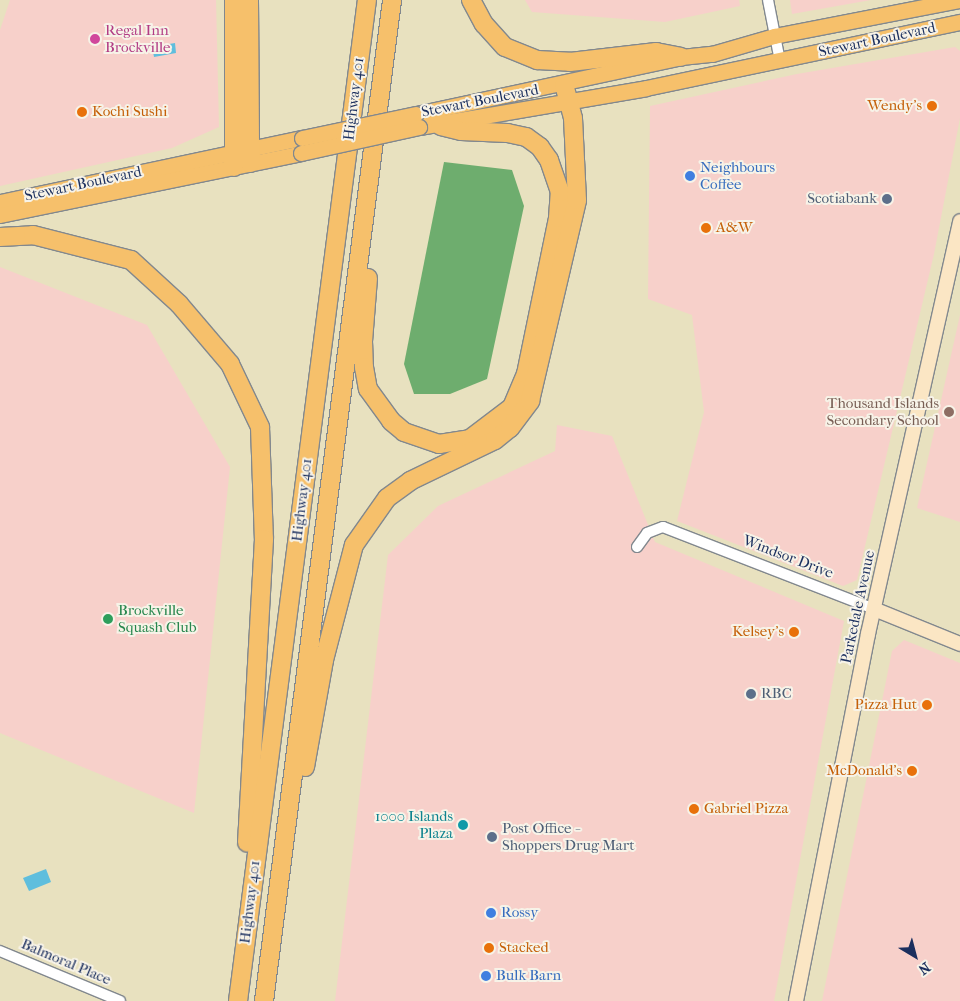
<!DOCTYPE html>
<html>
<head>
<meta charset="utf-8">
<style>
	body { margin:0 }
	#map { position:relative; width:960px; height:1001px; overflow:hidden; background:#e8e1bf; font-family:"IM FELL French Canon",serif }
	div>[style] { position:absolute }
	[style*='--x'] { left:calc(var(--x)*1px); top:calc(var(--y)*1px); width:calc(var(--w)*1px); rotate:calc(var(--a)*1deg) }
	.built>* { inset:0; background:#f7d0ca }
	.forest>* { inset:0; background:#6ead6e }
	.water>* { inset:0; background:#5fbedd }
	.roads { filter:drop-shadow(1px 0 #82888e) drop-shadow(-1px 0 #82888e) drop-shadow(0 1px #82888e) drop-shadow(0 -1px #82888e) }
	.street>* { height:10px; margin:-5px; padding:0 5px; transform-origin:5px; border-radius:5px; background:#fff }
	.secondary>* { height:14px; margin:-7px; padding:0 7px; transform-origin:7px; border-radius:7px; background:#fbe6c4 }
	.primary>* { height:15px; margin:-7.5px; padding:0 7.5px; transform-origin:7.5px; border-radius:7.5px; background:#f6c06b }
	.highway>* { height:18px; margin:-9px; padding:0 9px; transform-origin:9px; border-radius:9px; background:#f6c06b }
	.bridges { filter:drop-shadow(1px 0 #82888e) drop-shadow(-1px 0 #82888e) drop-shadow(0 1px #82888e) drop-shadow(0 -1px #82888e) }
	.primary-bridge>* { height:15px; margin:-7.5px; padding:0 7.5px; transform-origin:7.5px; border-radius:7.5px; background:#f6c06b }
	.dots>* { width:14px; height:14px; translate:-50% -50%; box-sizing:border-box; border:2px solid #f7f3e8; border-radius:50% }
	span { translate:-50% -50%; white-space:nowrap; text-align:center; line-height:1.15; -webkit-text-stroke:4px #f7f3e8; paint-order:stroke }
	.hotel-label { font-size:15px; color:#b23c85 }
	.left { translate:0 -50%; text-align:left }
	.street-label { font-size:15px; color:#1b2f5e }
	.food-label { font-size:15px; color:#c56008 }
	.right { translate:-100% -50%; text-align:right }
	.shop-label { font-size:15px; color:#366cbe }
	.service-label { font-size:15px; color:#4e5e75 }
	.education-label { font-size:15px; color:#785e54 }
	.leisure-label { font-size:15px; color:#27864d }
	.culture-label { font-size:15px; color:#0d838f }
	.north { position:absolute; left:890px; top:931px; width:50px; height:50px; -webkit-text-stroke:4px #f7f3e8; paint-order:stroke; rotate:143deg; font-size:14px; font-weight:700; line-height:20px; text-align:center; color:#1b2f5e }
	.north::after { content:''; display:block; margin:auto; width:18px; height:22px; background:#1b2f5e; clip-path:polygon(50% 0,100% 100%,50% 72%,0 100%) }
</style>
</head>
<body>
<div id="map">
	<div class="built">
		<i style="clip-path:polygon(10px 0,216px 0,219px 127px,172px 148px,0 186px,0 30px)"></i>
		<i style="clip-path:polygon(525px 0,739px 0,740px 6px,665px 22px,532px 12px)"></i>
		<i style="clip-path:polygon(790px 0,871px 0,792px 14px)"></i>
		<i style="clip-path:polygon(955px 47px,960px 51px,960px 118px,934px 254px,857px 580px,843px 586px,677px 521px,704px 412px,692px 315px,648px 299px,650px 106px,797px 74px)"></i>
		<i style="clip-path:polygon(0 267px,147px 325px,230px 467px,194px 813px,0 733px)"></i>
		<i style="clip-path:polygon(960px 315px,960px 522px,917px 508px)"></i>
		<i style="clip-path:polygon(557px 425px,612px 436px,655px 542px,844px 621px,774px 1001px,335px 1001px,388px 555px,438px 506px,555px 451px)"></i>
		<i style="clip-path:polygon(904px 640px,960px 663px,960px 1001px,822px 1001px,892px 651px)"></i>
	</div>
	<div class="forest">
		<i style="clip-path:polygon(444px 162px,512px 170px,524px 206px,487px 379px,450px 394px,414px 394px,404px 364px)"></i>
	</div>
	<div class="water">
		<i style="clip-path:polygon(175px 43px,176px 53px,154px 57px,152px 47px)"></i>
		<i style="clip-path:polygon(46px 869px,51px 882px,29px 891px,23px 878px)"></i>
	</div>
	<div class="roads">
		<div class="street">
			<i style="--x:768;--y:0;--w:62;--a:78.9"></i>
			<i style="--x:637;--y:547;--w:17;--a:-54"></i>
			<i style="--x:647;--y:533;--w:17;--a:-21"></i>
			<i style="--x:663;--y:527;--w:226;--a:21.2"></i>
			<i style="--x:0;--y:951;--w:130;--a:22.6"></i>
		</div>
		<div class="secondary">
			<i style="--x:874;--y:609;--w:93;--a:22.1"></i>
			<i style="--x:796;--y:1001;--w:374;--a:-78.9"></i>
			<i style="--x:868;--y:634;--w:423;--a:-77.4"></i>
		</div>
		<div class="primary">
			<i style="--x:416;--y:114;--w:271;--a:-12.1"></i>
			<i style="--x:681;--y:57;--w:31;--a:-6"></i>
			<i style="--x:712;--y:54;--w:65;--a:-16.2"></i>
			<i style="--x:774;--y:36;--w:188;--a:-11"></i>
			<i style="--x:419;--y:127;--w:230;--a:-9.7"></i>
			<i style="--x:646;--y:88;--w:321;--a:-11.9"></i>
			<i style="--x:0;--y:202;--w:309;--a:-12"></i>
			<i style="--x:0;--y:215;--w:307;--a:-11.6"></i>
		</div>
		<div class="highway">
			<i style="--x:249;--y:0;--w:163;--a:89.6"></i>
			<i style="--x:471;--y:0;--w:27;--a:62"></i>
			<i style="--x:484;--y:24;--w:31;--a:48"></i>
			<i style="--x:505;--y:47;--w:35;--a:22"></i>
			<i style="--x:537;--y:60;--w:33;--a:3"></i>
			<i style="--x:570;--y:62;--w:87;--a:-6.6"></i>
			<i style="--x:656;--y:52;--w:25;--a:11"></i>
			<i style="--x:234;--y:167;--w:167;--a:-90"></i>
			<i style="--x:0;--y:237;--w:33;--a:-3"></i>
			<i style="--x:33;--y:235;--w:101;--a:14.3"></i>
			<i style="--x:131;--y:260;--w:65;--a:42.5"></i>
			<i style="--x:179;--y:304;--w:79;--a:49.6"></i>
			<i style="--x:230;--y:364;--w:70;--a:64.5"></i>
			<i style="--x:260;--y:427;--w:112;--a:88"></i>
			<i style="--x:264;--y:539;--w:304;--a:93.2"></i>
			<i style="--x:368;--y:278;--w:63;--a:94.5"></i>
			<i style="--x:363;--y:341;--w:26;--a:88"></i>
			<i style="--x:364;--y:367;--w:22;--a:80"></i>
			<i style="--x:368;--y:389;--w:39;--a:54"></i>
			<i style="--x:391;--y:421;--w:17;--a:40"></i>
			<i style="--x:404;--y:432;--w:37;--a:19"></i>
			<i style="--x:439;--y:444;--w:31;--a:-9"></i>
			<i style="--x:470;--y:439;--w:53;--a:-37.3"></i>
			<i style="--x:512;--y:407;--w:36;--a:-67"></i>
			<i style="--x:526;--y:374;--w:159;--a:-78.4"></i>
			<i style="--x:558;--y:218;--w:26;--a:-86"></i>
			<i style="--x:560;--y:192;--w:34;--a:-109"></i>
			<i style="--x:549;--y:160;--w:16;--a:-125"></i>
			<i style="--x:540;--y:147;--w:17;--a:-144"></i>
			<i style="--x:526;--y:137;--w:19;--a:-168"></i>
			<i style="--x:507;--y:133;--w:46;--a:-177.5"></i>
			<i style="--x:461;--y:131;--w:21;--a:-166"></i>
			<i style="--x:305;--y:767;--w:109;--a:-79.9"></i>
			<i style="--x:324;--y:660;--w:119;--a:-75.4"></i>
			<i style="--x:354;--y:545;--w:57;--a:-54.9"></i>
			<i style="--x:387;--y:498;--w:29;--a:-36"></i>
			<i style="--x:410;--y:481;--w:94;--a:-25.8"></i>
			<i style="--x:495;--y:440;--w:19;--a:-39"></i>
			<i style="--x:510;--y:428;--w:34;--a:-53"></i>
			<i style="--x:530;--y:401;--w:206;--a:-76.8"></i>
			<i style="--x:577;--y:200;--w:82;--a:-92.8"></i>
			<i style="--x:573;--y:118;--w:34;--a:-105"></i>
			<i style="--x:238;--y:1001;--w:1009;--a:-82.66"></i>
			<i style="--x:264;--y:1001;--w:1009;--a:-82.71"></i>
		</div>
	</div>
	<div class="bridges">
		<div class="primary-bridge">
			<i style="--x:302;--y:138;--w:116;--a:-11.9"></i>
			<i style="--x:301;--y:153;--w:121;--a:-12.4"></i>
		</div>
	</div>
	<div class="dots">
		<i style="left:95px;top:39px;background:#d1479c"></i>
		<i style="left:932px;top:106px;background:#e8710a"></i>
		<i style="left:82px;top:112px;background:#e8710a"></i>
		<i style="left:690px;top:176px;background:#3f7fe0"></i>
		<i style="left:887px;top:199px;background:#5c6f8a"></i>
		<i style="left:706px;top:228px;background:#e8710a"></i>
		<i style="left:949px;top:412px;background:#8d6e63"></i>
		<i style="left:108px;top:619px;background:#2e9e5b"></i>
		<i style="left:794px;top:632px;background:#e8710a"></i>
		<i style="left:751px;top:694px;background:#5c6f8a"></i>
		<i style="left:927px;top:705px;background:#e8710a"></i>
		<i style="left:912px;top:771px;background:#e8710a"></i>
		<i style="left:694px;top:809px;background:#e8710a"></i>
		<i style="left:463px;top:825px;background:#0f9aa8"></i>
		<i style="left:492px;top:837px;background:#5c6f8a"></i>
		<i style="left:491px;top:913px;background:#3f7fe0"></i>
		<i style="left:489px;top:948px;background:#e8710a"></i>
		<i style="left:486px;top:976px;background:#3f7fe0"></i>
	</div>
	<div class="hotel-label">
		<span class="left" style="left:105px;top:39px">Regal Inn<br>Brockville</span>
	</div>
	<div class="street-label">
		<span style="left:877px;top:40px;rotate:-12deg">Stewart Boulevard</span>
		<span style="left:354px;top:99px;rotate:-83deg">Highway 401</span>
		<span style="left:480px;top:101px;rotate:-11deg">Stewart Boulevard</span>
		<span style="left:83px;top:184px;rotate:-12deg">Stewart Boulevard</span>
		<span style="left:302px;top:500px;rotate:-83deg">Highway 401</span>
		<span style="left:788px;top:557px;rotate:21deg">Windsor Drive</span>
		<span style="left:858px;top:607px;rotate:-78deg">Parkedale Avenue</span>
		<span style="left:250px;top:902px;rotate:-83deg">Highway 401</span>
		<span style="left:66px;top:962px;rotate:23deg">Balmoral Place</span>
	</div>
	<div class="food-label">
		<span class="right" style="left:922px;top:106px">Wendy's</span>
		<span class="left" style="left:92px;top:112px">Kochi Sushi</span>
		<span class="left" style="left:716px;top:228px">A&amp;W</span>
		<span class="right" style="left:784px;top:632px">Kelsey's</span>
		<span class="right" style="left:917px;top:705px">Pizza Hut</span>
		<span class="right" style="left:902px;top:771px">McDonald's</span>
		<span class="left" style="left:704px;top:809px">Gabriel Pizza</span>
		<span class="left" style="left:499px;top:948px">Stacked</span>
	</div>
	<div class="shop-label">
		<span class="left" style="left:700px;top:176px">Neighbours<br>Coffee</span>
		<span class="left" style="left:501px;top:913px">Rossy</span>
		<span class="left" style="left:496px;top:976px">Bulk Barn</span>
	</div>
	<div class="service-label">
		<span class="right" style="left:877px;top:199px">Scotiabank</span>
		<span class="left" style="left:761px;top:694px">RBC</span>
		<span class="left" style="left:502px;top:837px">Post Office -<br>Shoppers Drug Mart</span>
	</div>
	<div class="education-label">
		<span class="right" style="left:939px;top:412px">Thousand Islands<br>Secondary School</span>
	</div>
	<div class="leisure-label">
		<span class="left" style="left:118px;top:619px">Brockville<br>Squash Club</span>
	</div>
	<div class="culture-label">
		<span class="right" style="left:453px;top:825px">1000 Islands<br>Plaza</span>
	</div>
	<div class="north">N</div>
</div>
</body>
</html>
